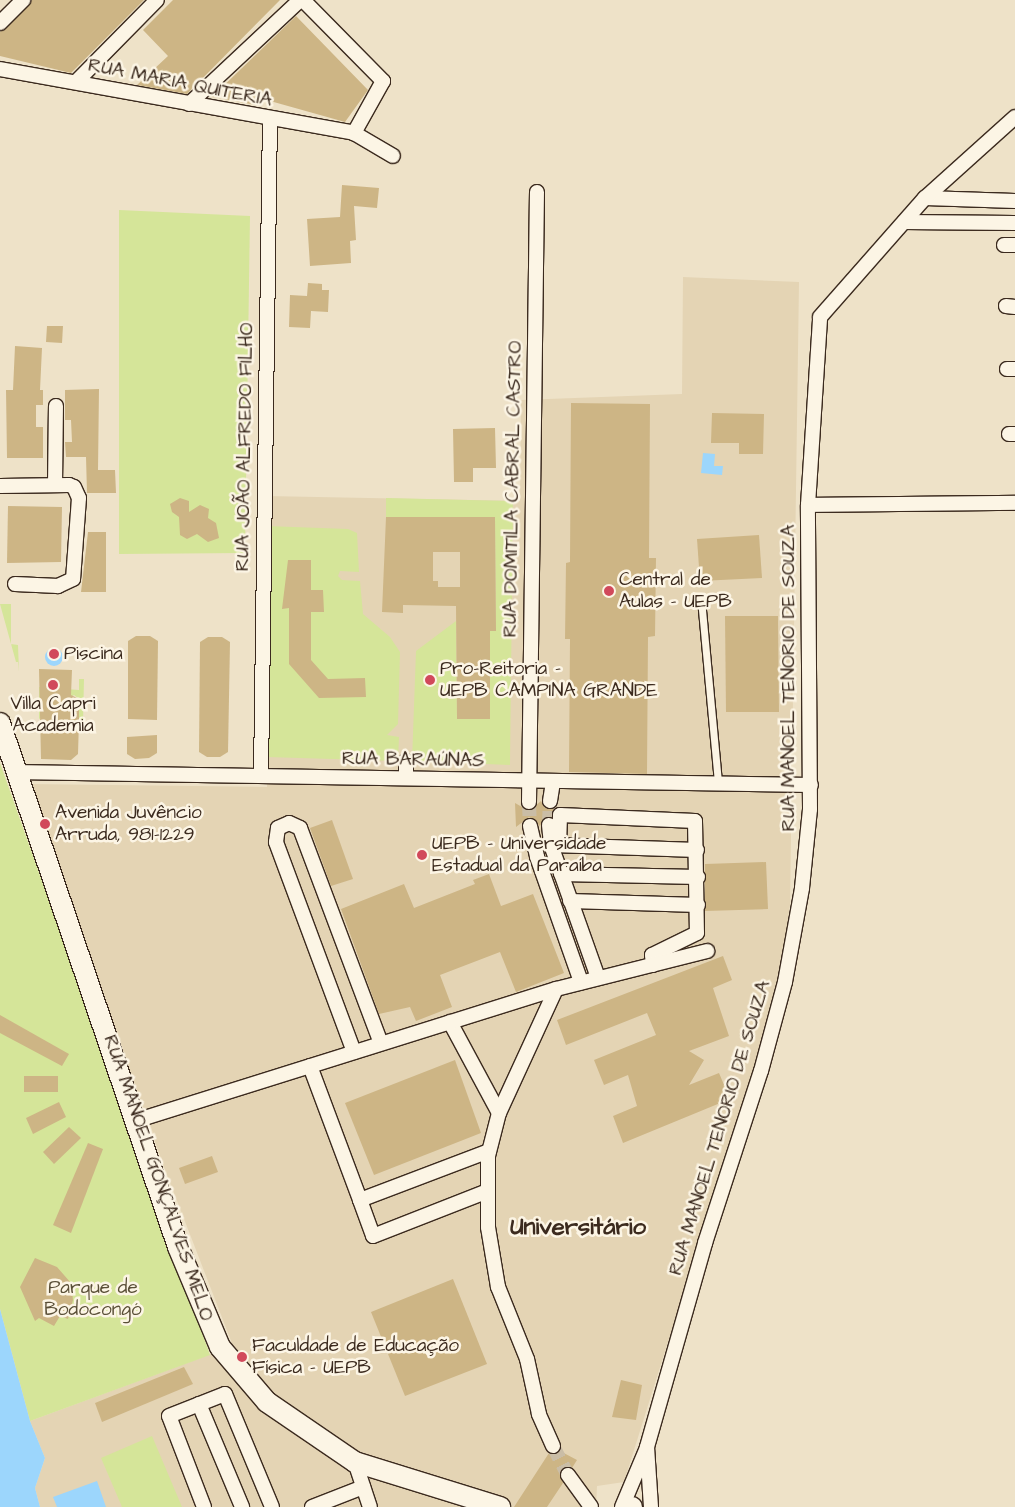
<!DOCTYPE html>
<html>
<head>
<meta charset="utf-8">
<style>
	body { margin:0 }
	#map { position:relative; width:1015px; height:1507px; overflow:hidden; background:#eee2c8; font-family:"Architects Daughter",sans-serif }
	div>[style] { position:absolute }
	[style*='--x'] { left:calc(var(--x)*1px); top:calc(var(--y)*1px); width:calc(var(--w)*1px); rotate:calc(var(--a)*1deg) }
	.built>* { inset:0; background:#e4d4b4 }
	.green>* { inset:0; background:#d5e599 }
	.water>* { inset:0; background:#9cd6fc }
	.round { border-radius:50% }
	.building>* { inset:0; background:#cdb585 }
	.street-tunnel>* { height:14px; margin-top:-7px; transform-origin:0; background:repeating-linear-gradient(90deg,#cabda6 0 14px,transparent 0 21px) }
	.roads { filter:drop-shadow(1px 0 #3b2a1e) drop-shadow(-1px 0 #3b2a1e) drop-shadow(0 1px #3b2a1e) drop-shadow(0 -1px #3b2a1e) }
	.lane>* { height:7px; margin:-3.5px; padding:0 3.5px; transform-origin:3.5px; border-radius:3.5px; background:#fcf5e5 }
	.street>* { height:14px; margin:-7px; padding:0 7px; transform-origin:7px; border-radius:7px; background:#fcf5e5 }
	.secondary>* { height:20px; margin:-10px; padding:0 10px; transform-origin:10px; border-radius:10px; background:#fcf5e5 }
	.dots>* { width:14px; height:14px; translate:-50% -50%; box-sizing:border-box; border:2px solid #fcf5e5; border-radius:50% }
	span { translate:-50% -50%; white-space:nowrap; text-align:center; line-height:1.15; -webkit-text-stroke:5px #fcf5e5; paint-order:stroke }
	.street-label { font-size:19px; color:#3b2a1e }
	.poi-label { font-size:19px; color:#3b2a1e }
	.left { translate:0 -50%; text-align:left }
	.park-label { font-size:19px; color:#5a4f37 }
	.district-label { font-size:24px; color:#3b2a1e; font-weight:700 }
</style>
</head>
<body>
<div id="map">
	<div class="built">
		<i style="clip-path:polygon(683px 277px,799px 282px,790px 905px,778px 991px,624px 1482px,597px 1486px,596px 1507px,40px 1507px,35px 1488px,45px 1458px,30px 1421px,233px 1346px,164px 1167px,28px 784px,267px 787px,266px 496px,520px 501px,521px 400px,682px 394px)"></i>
	</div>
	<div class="green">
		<i style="clip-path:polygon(119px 210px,250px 216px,245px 553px,119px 554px)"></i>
		<i style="clip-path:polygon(386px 498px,513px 501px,510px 765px,412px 761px,416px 651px,456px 621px,457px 719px,490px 719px,490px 631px,496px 630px,495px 517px,386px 517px)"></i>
		<i style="clip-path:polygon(266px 526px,348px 529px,357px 533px,359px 572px,340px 571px,338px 576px,342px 580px,360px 581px,363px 614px,390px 637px,400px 652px,398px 724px,387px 735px,399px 737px,398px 761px,267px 757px)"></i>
		<i style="clip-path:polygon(0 604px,11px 604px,11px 644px,18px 645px,19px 672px,18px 662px,16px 662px)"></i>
		<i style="clip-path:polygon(79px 679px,84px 679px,83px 723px,78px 723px,79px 699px,74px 695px,39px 719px,39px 687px,79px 690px)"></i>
		<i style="clip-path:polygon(0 763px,210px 1355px,30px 1421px,0 1309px)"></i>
		<i style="clip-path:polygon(152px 1436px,182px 1507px,122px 1507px,101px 1458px)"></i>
	</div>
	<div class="water">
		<i style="clip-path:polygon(703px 453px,715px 454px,714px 466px,723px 466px,722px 475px,701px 473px)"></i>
		<i class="round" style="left:45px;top:648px;width:18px;height:18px"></i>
		<i style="clip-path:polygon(0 1309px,30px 1421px,45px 1458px,35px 1488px,40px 1507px,0 1507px)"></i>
		<i style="clip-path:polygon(97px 1481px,106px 1507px,57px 1507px,53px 1497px)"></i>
	</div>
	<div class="building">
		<i style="clip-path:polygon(32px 0,144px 0,71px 73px,0 56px,0 32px)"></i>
		<i style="clip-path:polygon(173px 0,280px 0,187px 94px,137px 85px,168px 56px,143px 30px)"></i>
		<i style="clip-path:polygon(296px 16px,368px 90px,345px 122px,263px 99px,256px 105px,212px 97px)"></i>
		<i style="clip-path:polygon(342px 185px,379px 188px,377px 208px,354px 206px,356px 240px,350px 241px,351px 263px,310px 266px,307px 219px,340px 217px)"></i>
		<i style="clip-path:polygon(308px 283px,322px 284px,322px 290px,329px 290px,328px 312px,311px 311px,310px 328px,289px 327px,290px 295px,307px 296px)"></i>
		<i style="clip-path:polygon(47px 326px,63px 326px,62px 343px,46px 342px)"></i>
		<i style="clip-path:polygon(15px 346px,42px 348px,40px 390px,43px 390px,43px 405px,36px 405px,36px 427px,43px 427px,43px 458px,7px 458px,6px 390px,13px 390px)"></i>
		<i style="clip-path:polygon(99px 389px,98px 470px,115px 470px,116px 493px,87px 493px,86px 457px,66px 457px,65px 442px,72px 442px,71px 420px,65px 420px,65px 390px)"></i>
		<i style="clip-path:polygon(571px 403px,650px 404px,649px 558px,656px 558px,655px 636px,648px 637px,647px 774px,569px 772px,570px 639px,565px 639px,566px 563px,570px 562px)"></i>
		<i style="clip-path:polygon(712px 413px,764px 414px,763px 454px,739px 454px,739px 443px,711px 443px)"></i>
		<i style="clip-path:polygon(495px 428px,496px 468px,473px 468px,473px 482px,454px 482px,453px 429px)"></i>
		<i style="clip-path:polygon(180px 498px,189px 501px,189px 512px,200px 505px,209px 509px,208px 518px,216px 523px,219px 538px,208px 542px,197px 534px,187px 539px,180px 535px,179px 517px,172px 512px,170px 504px)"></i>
		<i style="clip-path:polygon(8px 506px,62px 507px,61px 562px,7px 563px)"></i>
		<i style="clip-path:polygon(evenodd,386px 517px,495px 517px,496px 631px,490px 631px,490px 719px,457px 719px,456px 606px,403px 605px,403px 613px,382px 612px,386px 517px,433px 552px,460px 552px,460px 587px,438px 587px,438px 581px,433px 581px,433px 552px)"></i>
		<i style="clip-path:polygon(88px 532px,106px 532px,106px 592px,81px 592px)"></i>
		<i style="clip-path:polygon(759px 535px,762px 578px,700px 581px,697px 539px)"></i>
		<i style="clip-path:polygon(288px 560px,311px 560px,311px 590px,323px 590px,324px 612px,311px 612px,311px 660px,328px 679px,365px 678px,366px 697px,319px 698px,289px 664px,289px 608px,282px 609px)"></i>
		<i style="clip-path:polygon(725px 616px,778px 616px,779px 712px,726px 712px)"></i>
		<i style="clip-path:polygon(136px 636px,150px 636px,158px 641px,157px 720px,128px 719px,128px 641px)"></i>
		<i style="clip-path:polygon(208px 637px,222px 637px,230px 642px,228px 752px,220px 757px,207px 757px,199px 752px,200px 642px)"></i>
		<i style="clip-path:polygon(39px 669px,72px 670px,71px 695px,79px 699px,79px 720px,78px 754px,71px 760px,41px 759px)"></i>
		<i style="clip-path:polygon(157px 735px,157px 753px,149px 758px,135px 759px,127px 754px,127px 737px)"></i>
		<i style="clip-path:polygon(541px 801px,545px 808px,554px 808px,551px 817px,544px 818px,540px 826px,529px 817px,516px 827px,515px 803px,529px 811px)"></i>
		<i style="clip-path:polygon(332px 820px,353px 879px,331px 886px,310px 828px)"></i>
		<i style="clip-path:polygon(766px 862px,768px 909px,705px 911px,705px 864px)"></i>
		<i style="clip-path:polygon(489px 874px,501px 906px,533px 894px,564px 973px,516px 992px,500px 952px,440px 975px,452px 1007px,416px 1021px,410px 1007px,379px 1014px,341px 909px,404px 884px,414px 908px,475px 884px,473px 880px)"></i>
		<i style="clip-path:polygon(723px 956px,732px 980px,713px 988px,729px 1036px,689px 1051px,704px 1060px,689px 1085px,719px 1073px,730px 1099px,623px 1143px,613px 1116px,637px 1106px,628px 1075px,604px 1085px,594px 1060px,656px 1035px,647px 1013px,566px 1045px,557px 1020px)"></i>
		<i style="clip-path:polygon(0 1015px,69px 1054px,62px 1066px,0 1033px)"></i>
		<i style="clip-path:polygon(455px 1060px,481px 1133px,374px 1175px,345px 1103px)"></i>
		<i style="clip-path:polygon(24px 1076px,58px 1076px,58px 1092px,24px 1092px)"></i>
		<i style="clip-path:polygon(59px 1102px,66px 1117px,33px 1134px,26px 1118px)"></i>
		<i style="clip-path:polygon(69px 1127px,81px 1138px,54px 1164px,43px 1152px)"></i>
		<i style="clip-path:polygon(88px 1143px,103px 1149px,71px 1233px,53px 1225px)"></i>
		<i style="clip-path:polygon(212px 1156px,218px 1172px,185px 1184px,179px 1168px)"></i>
		<i style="clip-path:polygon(35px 1258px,57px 1267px,71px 1283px,73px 1300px,68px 1319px,60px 1316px,54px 1326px,39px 1318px,35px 1321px,20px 1287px)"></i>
		<i style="clip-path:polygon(453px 1279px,487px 1364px,405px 1396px,371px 1312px)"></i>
		<i style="clip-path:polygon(184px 1367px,193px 1384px,102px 1422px,95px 1403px)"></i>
		<i style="clip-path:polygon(621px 1380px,642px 1385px,636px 1420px,612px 1417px)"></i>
		<i style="clip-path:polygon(560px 1451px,577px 1460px,572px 1468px,560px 1471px,563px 1483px,547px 1507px,514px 1507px,549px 1453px)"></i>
	</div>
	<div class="street-tunnel">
		<i style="--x:529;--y:802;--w:24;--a:88"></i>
		<i style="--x:549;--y:825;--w:24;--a:-88"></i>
		<i style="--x:553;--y:1446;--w:33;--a:63"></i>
	</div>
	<div class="roads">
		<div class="lane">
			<i style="--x:701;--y:599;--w:185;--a:84.7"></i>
		</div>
		<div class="street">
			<i style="--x:303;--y:0;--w:114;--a:45.4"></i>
			<i style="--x:383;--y:81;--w:60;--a:119.1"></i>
			<i style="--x:0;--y:23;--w:33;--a:-45"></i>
			<i style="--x:0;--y:69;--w:360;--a:10.2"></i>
			<i style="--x:354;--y:133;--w:45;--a:30.5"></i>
			<i style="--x:76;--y:82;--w:115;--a:-45.4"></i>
			<i style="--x:189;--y:104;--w:152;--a:-43.1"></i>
			<i style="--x:925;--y:198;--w:90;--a:1.9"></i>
			<i style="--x:904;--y:222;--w:111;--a:0.5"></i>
			<i style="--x:1004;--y:245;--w:11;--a:0"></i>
			<i style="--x:1006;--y:306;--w:9;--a:6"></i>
			<i style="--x:1007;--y:369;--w:8;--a:0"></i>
			<i style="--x:1009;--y:434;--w:6;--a:0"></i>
			<i style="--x:55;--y:485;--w:79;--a:-89.3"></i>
			<i style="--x:0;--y:486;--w:69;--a:-0.8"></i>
			<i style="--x:69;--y:485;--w:5;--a:22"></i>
			<i style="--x:74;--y:487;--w:12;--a:66"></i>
			<i style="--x:79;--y:498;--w:81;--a:94.2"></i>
			<i style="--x:73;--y:579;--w:17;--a:155"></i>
			<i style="--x:58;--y:586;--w:43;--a:-177.3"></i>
			<i style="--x:808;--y:505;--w:207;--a:-0.6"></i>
			<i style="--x:14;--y:772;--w:797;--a:0.93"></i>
			<i style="--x:261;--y:776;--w:657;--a:-89.22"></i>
			<i style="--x:406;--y:778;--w:17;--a:-90"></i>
			<i style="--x:550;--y:801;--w:20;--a:-81"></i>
			<i style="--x:529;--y:802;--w:610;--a:-89.25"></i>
			<i style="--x:549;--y:825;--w:20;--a:84"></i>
			<i style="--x:551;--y:845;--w:141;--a:70.5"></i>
			<i style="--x:530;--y:826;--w:32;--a:77"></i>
			<i style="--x:537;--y:857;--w:133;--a:70.6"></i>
			<i style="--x:552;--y:845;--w:145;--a:2"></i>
			<i style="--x:559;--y:845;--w:30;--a:-88"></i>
			<i style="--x:560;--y:815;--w:135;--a:2.5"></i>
			<i style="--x:695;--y:821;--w:112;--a:89"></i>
			<i style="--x:697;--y:933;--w:50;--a:153.9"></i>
			<i style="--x:652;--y:955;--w:10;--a:84"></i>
			<i style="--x:561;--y:874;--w:137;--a:1.3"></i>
			<i style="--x:570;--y:901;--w:128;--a:1.8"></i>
			<i style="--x:450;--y:1022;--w:103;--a:61.7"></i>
			<i style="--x:354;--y:1052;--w:224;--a:-110.4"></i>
			<i style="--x:276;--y:842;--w:14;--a:-82"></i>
			<i style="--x:278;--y:828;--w:12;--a:-24"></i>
			<i style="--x:289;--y:823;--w:12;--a:24"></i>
			<i style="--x:300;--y:828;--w:230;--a:69.4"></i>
			<i style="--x:310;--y:1066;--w:143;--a:69.5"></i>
			<i style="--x:360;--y:1200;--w:138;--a:-20.8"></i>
			<i style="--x:138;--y:1120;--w:438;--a:-17.4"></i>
			<i style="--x:556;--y:989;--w:156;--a:-14.1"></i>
			<i style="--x:360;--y:1200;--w:38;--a:70"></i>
			<i style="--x:373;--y:1236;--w:123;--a:-21.4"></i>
			<i style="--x:199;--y:1404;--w:112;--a:67.3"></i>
			<i style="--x:553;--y:1446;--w:35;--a:-114"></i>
			<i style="--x:539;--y:1414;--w:56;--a:-102.3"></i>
			<i style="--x:527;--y:1359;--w:78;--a:-111.9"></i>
			<i style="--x:498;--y:1287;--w:61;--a:-99.5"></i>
			<i style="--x:488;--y:1227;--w:71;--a:-90"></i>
			<i style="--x:488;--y:1156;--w:44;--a:-75.7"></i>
			<i style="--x:499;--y:1113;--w:136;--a:-65.3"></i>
			<i style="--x:355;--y:1462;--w:47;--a:71.6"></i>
			<i style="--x:568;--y:1475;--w:39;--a:54"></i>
			<i style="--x:204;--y:1507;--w:97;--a:-111"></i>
			<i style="--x:169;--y:1416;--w:60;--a:-21.4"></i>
			<i style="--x:225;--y:1394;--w:122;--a:67.4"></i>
			<i style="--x:312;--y:1507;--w:55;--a:-21.4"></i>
			<i style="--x:622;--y:1507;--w:62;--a:-67.2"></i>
			<i style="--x:651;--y:1507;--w:60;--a:-93.8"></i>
			<i style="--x:647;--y:1447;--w:212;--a:-74.1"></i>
			<i style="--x:705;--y:1243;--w:181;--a:-72"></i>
			<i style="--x:761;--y:1071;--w:92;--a:-74.9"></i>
			<i style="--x:785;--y:982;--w:96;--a:-79.7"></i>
			<i style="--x:802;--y:888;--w:79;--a:-84.2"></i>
			<i style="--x:810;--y:809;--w:304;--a:-90.4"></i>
			<i style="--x:808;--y:505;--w:188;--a:-86.3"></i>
			<i style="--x:820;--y:317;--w:159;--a:-48.6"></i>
			<i style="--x:925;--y:198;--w:121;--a:-42"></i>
		</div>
		<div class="secondary">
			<i style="--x:0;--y:723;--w:553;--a:71.24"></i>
			<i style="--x:178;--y:1247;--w:108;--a:67.2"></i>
			<i style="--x:220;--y:1347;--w:72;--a:49.5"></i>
			<i style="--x:267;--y:1402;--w:107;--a:34.3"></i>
			<i style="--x:355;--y:1462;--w:152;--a:17.2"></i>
			<i style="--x:631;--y:1507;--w:1;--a:0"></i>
		</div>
	</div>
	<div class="dots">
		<i style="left:609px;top:591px;background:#d1495b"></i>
		<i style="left:54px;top:654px;background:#d1495b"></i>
		<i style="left:430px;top:680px;background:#d1495b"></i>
		<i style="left:53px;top:685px;background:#d1495b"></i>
		<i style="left:45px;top:824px;background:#d1495b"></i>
		<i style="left:422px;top:855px;background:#d1495b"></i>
		<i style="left:242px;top:1357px;background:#d1495b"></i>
	</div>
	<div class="street-label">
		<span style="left:180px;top:83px;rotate:11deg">RUA MARIA QUITERIA</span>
		<span style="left:245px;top:447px;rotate:-89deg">RUA JOÃO ALFREDO FILHO</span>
		<span style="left:513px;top:489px;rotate:-89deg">RUA DOMITILA CABRAL CASTRO</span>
		<span style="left:789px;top:678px;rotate:-90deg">RUA MANOEL TENORIO DE SOUZA</span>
		<span style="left:413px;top:760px;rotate:1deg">RUA BARAÚNAS</span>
		<span style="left:720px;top:1128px;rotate:-73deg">RUA MANOEL TENORIO DE SOUZA</span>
		<span style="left:158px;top:1178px;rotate:71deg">RUA MANOEL GONÇALVES MELO</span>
	</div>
	<div class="poi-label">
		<span class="left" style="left:619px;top:591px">Central de<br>Aulas - UEPB</span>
		<span class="left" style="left:64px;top:654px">Piscina</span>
		<span class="left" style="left:440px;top:680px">Pro-Reitoria -<br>UEPB CAMPINA GRANDE</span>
		<span style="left:53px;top:715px">Villa Capri<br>Academia</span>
		<span class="left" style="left:55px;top:824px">Avenida Juvêncio<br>Arruda, 981-1229</span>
		<span class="left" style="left:432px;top:855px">UEPB - Universidade<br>Estadual da Paraíba</span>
		<span class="left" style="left:252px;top:1357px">Faculdade de Educação<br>Física - UEPB</span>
	</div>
	<div class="park-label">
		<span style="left:93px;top:1299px">Parque de<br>Bodocongó</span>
	</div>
	<div class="district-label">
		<span style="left:578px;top:1228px">Universitário</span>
	</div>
</div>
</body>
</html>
